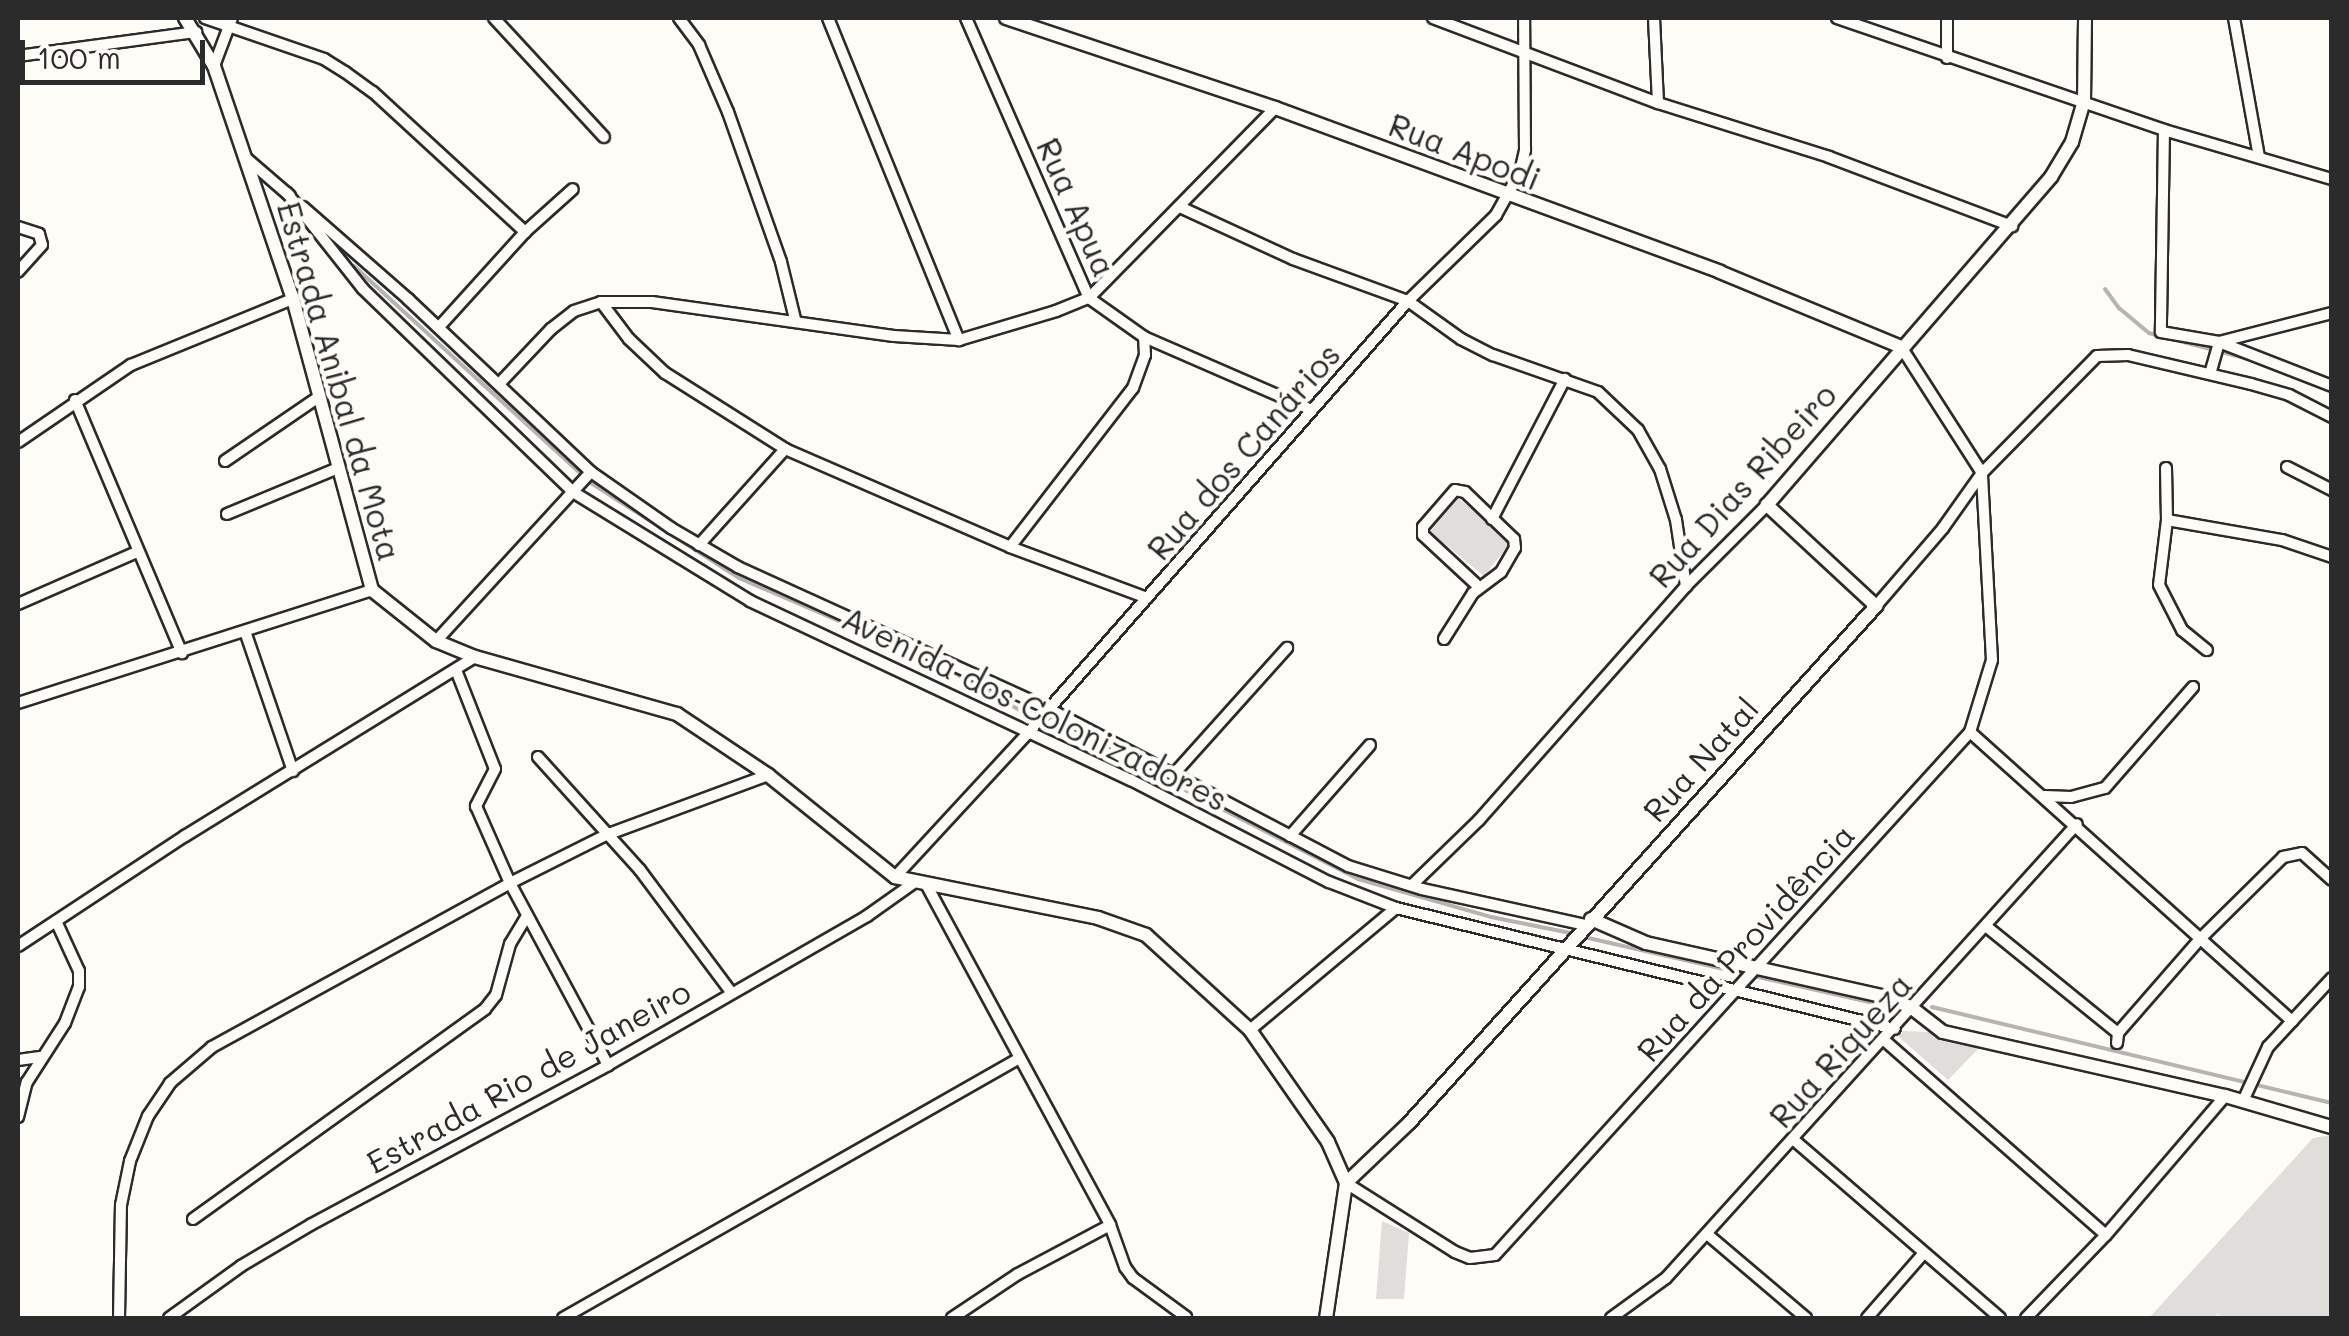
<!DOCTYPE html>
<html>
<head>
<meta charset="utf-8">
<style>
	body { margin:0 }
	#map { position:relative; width:2349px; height:1336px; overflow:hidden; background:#fdfcf7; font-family:Mali,sans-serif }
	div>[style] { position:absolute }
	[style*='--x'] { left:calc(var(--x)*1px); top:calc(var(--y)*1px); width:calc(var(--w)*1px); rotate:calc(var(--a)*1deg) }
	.green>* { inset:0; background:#dfdeda }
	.stream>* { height:4px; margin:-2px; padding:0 2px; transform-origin:2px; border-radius:2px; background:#b5b4b1 }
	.roads { filter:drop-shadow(2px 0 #2b2b2b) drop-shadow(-2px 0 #2b2b2b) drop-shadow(0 2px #2b2b2b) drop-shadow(0 -2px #2b2b2b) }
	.minor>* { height:10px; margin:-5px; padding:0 5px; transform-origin:5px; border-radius:5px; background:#fdfcf7 }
	.tertiary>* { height:12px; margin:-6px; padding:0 6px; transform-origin:6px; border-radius:6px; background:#fdfcf7 }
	span { translate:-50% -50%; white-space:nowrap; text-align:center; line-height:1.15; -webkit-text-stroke:9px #fdfcf7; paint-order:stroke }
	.street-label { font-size:32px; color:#2b2b2b }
	.frame { position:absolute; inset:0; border:20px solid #2b2b2b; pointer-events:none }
	.scale { position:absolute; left:20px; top:40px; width:185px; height:45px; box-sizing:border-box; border:5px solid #2b2b2b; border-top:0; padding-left:12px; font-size:30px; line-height:35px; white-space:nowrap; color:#2b2b2b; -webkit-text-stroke:8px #fdfcf7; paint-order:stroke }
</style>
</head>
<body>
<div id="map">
	<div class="green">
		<i style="clip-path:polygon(1458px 498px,1511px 542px,1484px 576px,1430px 532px)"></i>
		<i style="clip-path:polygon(1903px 1031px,1927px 1032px,1980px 1047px,1948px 1080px,1899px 1037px)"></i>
		<i style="clip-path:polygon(2331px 1135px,2331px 1318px,2222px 1318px,2216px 1313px,2219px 1318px,2149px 1318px,2313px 1138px)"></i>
		<i style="clip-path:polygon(1382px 1221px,1409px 1233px,1404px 1299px,1376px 1299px)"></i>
	</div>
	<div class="stream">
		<i style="--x:354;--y:266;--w:321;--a:42.5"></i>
		<i style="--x:591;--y:483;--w:176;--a:32.7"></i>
		<i style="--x:739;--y:578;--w:183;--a:23.2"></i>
		<i style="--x:2105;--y:289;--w:24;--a:54"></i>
		<i style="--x:2119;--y:308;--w:39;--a:40"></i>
		<i style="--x:2149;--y:333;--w:102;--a:14.7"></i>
		<i style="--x:939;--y:664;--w:111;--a:29.8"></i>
		<i style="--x:1043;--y:723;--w:118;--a:24.6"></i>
		<i style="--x:1150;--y:772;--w:234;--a:27.2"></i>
		<i style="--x:1358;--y:879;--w:138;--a:15.9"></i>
		<i style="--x:1491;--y:917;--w:86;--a:11.4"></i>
		<i style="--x:1584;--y:937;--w:165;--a:12.9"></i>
		<i style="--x:1754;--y:976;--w:141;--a:12.7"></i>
		<i style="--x:1932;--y:1007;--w:411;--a:13.5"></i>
	</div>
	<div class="roads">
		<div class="minor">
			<i style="--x:205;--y:18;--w:126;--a:19"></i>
			<i style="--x:324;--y:59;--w:25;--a:32"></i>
			<i style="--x:345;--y:72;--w:34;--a:36"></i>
			<i style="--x:373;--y:92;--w:207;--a:42.6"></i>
			<i style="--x:494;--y:18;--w:162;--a:47.3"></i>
			<i style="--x:679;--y:18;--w:34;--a:53"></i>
			<i style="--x:699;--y:45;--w:73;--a:66.6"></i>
			<i style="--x:728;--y:112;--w:159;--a:70.5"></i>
			<i style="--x:781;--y:262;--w:59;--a:76.2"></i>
			<i style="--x:828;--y:18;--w:348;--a:67.9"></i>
			<i style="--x:966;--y:18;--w:306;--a:66.3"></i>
			<i style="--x:1089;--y:298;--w:67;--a:35.3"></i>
			<i style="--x:1144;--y:337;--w:183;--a:23.5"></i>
			<i style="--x:1433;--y:18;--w:241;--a:20.7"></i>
			<i style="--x:1658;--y:103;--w:179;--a:17.5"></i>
			<i style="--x:1829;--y:157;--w:196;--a:20.7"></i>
			<i style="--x:1654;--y:18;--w:85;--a:87.3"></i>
			<i style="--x:1837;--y:18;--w:346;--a:18.9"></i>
			<i style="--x:2164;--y:130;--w:175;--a:16.3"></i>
			<i style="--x:1947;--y:18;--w:40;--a:90"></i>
			<i style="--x:2234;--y:18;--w:141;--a:79.8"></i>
			<i style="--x:18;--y:56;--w:180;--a:-7.7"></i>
			<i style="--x:214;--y:66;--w:51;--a:-69.4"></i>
			<i style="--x:2164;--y:130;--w:202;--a:90.9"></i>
			<i style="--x:2161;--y:332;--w:59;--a:9.8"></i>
			<i style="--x:2219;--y:342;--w:121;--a:21.3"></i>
			<i style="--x:246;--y:158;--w:58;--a:40.8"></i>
			<i style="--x:287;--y:193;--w:122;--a:51.6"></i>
			<i style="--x:363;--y:289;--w:292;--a:44"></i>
			<i style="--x:573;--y:492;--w:208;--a:31.6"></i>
			<i style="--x:750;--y:601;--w:421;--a:25.2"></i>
			<i style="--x:1131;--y:780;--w:223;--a:27.3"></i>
			<i style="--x:1329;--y:882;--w:72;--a:21.2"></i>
			<i style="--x:1396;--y:908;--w:513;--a:13.63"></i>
			<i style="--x:303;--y:207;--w:140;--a:41.2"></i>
			<i style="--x:408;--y:299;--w:252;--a:43.4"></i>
			<i style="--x:591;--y:472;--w:98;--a:35"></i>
			<i style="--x:671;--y:528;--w:78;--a:30.2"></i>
			<i style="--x:738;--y:567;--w:342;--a:24.5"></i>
			<i style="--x:1049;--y:709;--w:338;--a:27.7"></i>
			<i style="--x:1348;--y:866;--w:77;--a:17.3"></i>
			<i style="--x:1422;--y:889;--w:168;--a:12.4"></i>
			<i style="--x:1182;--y:208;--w:122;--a:24.7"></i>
			<i style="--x:1293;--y:259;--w:122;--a:20.1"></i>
			<i style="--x:1408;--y:301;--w:65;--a:35.6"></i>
			<i style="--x:1461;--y:339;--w:36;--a:27"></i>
			<i style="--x:1493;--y:355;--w:111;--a:19.4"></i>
			<i style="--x:1598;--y:392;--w:55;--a:43.5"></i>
			<i style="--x:1638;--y:430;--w:45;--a:60.6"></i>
			<i style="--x:1660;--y:469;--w:53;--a:72.6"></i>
			<i style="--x:1676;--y:520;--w:67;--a:81.4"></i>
			<i style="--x:18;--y:227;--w:22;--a:18"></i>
			<i style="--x:39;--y:234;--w:11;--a:75"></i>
			<i style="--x:42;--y:245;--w:36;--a:132"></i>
			<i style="--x:601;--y:302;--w:46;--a:52.9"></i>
			<i style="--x:629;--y:339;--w:50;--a:43.4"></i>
			<i style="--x:665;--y:373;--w:142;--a:32.3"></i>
			<i style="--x:785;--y:449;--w:245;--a:23.5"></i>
			<i style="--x:1010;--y:547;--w:146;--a:20.4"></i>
			<i style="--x:439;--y:327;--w:128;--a:-47.8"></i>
			<i style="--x:525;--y:232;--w:64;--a:-41.9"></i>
			<i style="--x:2210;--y:374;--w:33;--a:-74"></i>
			<i style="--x:2219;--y:342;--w:117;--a:-14.4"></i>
			<i style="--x:499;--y:384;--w:76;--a:-46.6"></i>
			<i style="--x:551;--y:329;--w:29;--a:-38"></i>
			<i style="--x:574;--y:311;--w:28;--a:-18"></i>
			<i style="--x:601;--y:302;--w:51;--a:0"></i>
			<i style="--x:652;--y:302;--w:244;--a:8"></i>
			<i style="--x:894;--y:336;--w:65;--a:3.5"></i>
			<i style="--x:959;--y:340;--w:101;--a:-16.6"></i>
			<i style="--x:1056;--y:311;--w:35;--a:-22"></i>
			<i style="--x:1089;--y:298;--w:266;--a:-45.6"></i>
			<i style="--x:75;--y:400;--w:275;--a:67.1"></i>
			<i style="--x:18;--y:442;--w:137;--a:-34.3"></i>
			<i style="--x:131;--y:365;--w:175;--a:-22.2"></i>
			<i style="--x:225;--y:461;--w:115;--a:-34.4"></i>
			<i style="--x:2287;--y:467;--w:51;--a:27.1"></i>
			<i style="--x:2166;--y:468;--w:52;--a:88.9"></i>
			<i style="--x:2167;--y:520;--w:65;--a:97"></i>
			<i style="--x:2159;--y:585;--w:51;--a:62.9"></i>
			<i style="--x:2182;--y:630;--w:32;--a:39"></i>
			<i style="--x:227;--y:514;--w:120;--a:-22.5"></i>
			<i style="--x:1492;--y:519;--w:158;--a:-62.5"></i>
			<i style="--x:2167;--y:520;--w:117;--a:9.9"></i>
			<i style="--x:2282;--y:540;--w:53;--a:18.8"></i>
			<i style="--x:699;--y:545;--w:129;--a:-48.1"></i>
			<i style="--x:1010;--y:547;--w:201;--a:-52.3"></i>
			<i style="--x:1133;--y:388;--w:35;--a:-70"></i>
			<i style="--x:1145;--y:355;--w:18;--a:-93"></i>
			<i style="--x:18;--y:604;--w:130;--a:-23.6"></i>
			<i style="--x:1876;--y:606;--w:103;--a:-49.3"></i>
			<i style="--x:1943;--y:528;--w:67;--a:-54.7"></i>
			<i style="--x:1982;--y:473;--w:164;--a:-45.5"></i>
			<i style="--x:2097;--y:356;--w:31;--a:-2"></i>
			<i style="--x:2128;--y:355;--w:126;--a:13.3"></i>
			<i style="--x:2251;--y:384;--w:40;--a:16"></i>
			<i style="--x:2289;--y:395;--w:48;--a:27.1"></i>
			<i style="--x:246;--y:634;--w:145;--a:71.1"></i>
			<i style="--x:1444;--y:639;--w:54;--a:-57.8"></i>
			<i style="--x:1473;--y:593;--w:35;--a:-37"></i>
			<i style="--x:1501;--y:572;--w:28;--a:-60"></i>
			<i style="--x:1515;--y:548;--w:9;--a:-96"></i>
			<i style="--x:1514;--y:539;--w:68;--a:-136.2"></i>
			<i style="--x:1465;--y:492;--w:10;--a:-169"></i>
			<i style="--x:1455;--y:490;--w:49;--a:130.9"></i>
			<i style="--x:1423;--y:527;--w:8;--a:90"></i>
			<i style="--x:1423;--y:535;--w:76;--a:42.9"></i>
			<i style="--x:436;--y:641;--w:229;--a:-47.5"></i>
			<i style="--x:456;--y:670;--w:106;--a:68.5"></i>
			<i style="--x:495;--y:769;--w:42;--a:117.2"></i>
			<i style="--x:476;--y:806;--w:84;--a:66.2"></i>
			<i style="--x:510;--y:883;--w:207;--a:61.7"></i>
			<i style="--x:18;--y:703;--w:372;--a:-17.7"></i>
			<i style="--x:1970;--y:732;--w:433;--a:41.9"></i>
			<i style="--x:538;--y:757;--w:152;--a:47.9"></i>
			<i style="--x:640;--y:870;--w:152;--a:53.3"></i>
			<i style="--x:1173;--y:775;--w:171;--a:-48.1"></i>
			<i style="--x:2045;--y:796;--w:26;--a:2"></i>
			<i style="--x:2071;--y:797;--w:35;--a:-15"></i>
			<i style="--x:2105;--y:788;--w:134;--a:-48.9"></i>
			<i style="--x:1290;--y:836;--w:121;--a:-48.7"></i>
			<i style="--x:895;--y:877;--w:195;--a:-47.3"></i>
			<i style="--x:1027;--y:734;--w:577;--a:-48.66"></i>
			<i style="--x:1408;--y:301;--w:123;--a:-44.3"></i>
			<i style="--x:1496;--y:215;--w:49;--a:-60.8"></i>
			<i style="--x:1520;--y:172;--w:23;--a:-77"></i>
			<i style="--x:1525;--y:150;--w:132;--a:-90.4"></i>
			<i style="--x:926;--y:884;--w:387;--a:61.6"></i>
			<i style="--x:1110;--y:1225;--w:45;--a:70.3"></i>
			<i style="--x:1125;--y:1267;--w:14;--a:54"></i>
			<i style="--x:1133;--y:1278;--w:66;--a:36.3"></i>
			<i style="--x:1412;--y:885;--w:93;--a:-44.1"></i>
			<i style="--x:1479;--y:820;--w:312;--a:-48.5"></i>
			<i style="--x:1686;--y:586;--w:115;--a:-45"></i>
			<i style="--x:1987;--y:927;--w:169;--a:39"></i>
			<i style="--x:18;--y:946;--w:200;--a:-33.4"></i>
			<i style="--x:185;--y:836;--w:341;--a:-31.7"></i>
			<i style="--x:1250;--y:1030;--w:190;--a:-39.9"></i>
			<i style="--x:1884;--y:1040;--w:295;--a:41.3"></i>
			<i style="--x:2117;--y:1043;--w:10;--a:-84"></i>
			<i style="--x:2118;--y:1033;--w:126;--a:-48.9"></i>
			<i style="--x:2201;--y:938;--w:115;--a:-44.6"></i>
			<i style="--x:2283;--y:857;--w:19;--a:-12"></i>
			<i style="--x:2302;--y:853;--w:40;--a:42"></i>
			<i style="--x:18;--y:1060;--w:22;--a:-8"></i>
			<i style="--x:2243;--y:1101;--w:60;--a:-65.2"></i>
			<i style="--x:2268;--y:1047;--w:94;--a:-47.2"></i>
			<i style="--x:18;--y:1117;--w:36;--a:-76"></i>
			<i style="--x:27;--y:1082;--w:70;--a:-57.2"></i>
			<i style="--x:65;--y:1023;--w:39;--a:-69"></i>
			<i style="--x:79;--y:987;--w:16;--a:-90"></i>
			<i style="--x:79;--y:971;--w:55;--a:-114.7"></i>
			<i style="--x:1794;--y:1140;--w:272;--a:40.8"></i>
			<i style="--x:1346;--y:1183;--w:129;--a:32.3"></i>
			<i style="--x:1455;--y:1252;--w:16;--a:22"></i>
			<i style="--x:1470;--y:1258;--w:25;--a:-7"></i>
			<i style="--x:1495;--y:1255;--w:707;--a:-47.75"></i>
			<i style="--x:1970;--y:732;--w:75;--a:-73"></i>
			<i style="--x:1992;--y:660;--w:187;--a:-93.1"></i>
			<i style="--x:1982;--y:473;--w:150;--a:-122.7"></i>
			<i style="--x:193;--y:1219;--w:360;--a:-35.7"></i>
			<i style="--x:485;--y:1009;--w:18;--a:-52"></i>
			<i style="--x:496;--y:995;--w:53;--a:-74.6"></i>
			<i style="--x:510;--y:944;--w:33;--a:-59"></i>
			<i style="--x:1707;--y:1234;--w:130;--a:40.3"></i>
			<i style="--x:119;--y:1318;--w:113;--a:-89"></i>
			<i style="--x:121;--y:1205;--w:45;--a:-78.4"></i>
			<i style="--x:130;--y:1161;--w:48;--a:-68.2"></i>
			<i style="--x:148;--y:1116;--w:40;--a:-56"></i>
			<i style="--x:170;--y:1083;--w:55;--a:-40.6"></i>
			<i style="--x:212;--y:1047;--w:340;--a:-28.8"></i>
			<i style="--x:510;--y:883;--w:107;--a:-26.6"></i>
			<i style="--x:606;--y:835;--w:173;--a:-20.3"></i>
			<i style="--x:169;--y:1318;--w:89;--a:-35.8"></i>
			<i style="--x:241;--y:1266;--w:82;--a:-30.6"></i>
			<i style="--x:312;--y:1224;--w:336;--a:-28.2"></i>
			<i style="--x:608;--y:1065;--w:299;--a:-29.9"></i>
			<i style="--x:867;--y:916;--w:59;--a:-35.3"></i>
			<i style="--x:563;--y:1318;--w:524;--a:-29.65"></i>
			<i style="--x:952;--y:1318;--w:79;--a:-33.7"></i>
			<i style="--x:1018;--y:1274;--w:104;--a:-28"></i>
			<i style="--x:1611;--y:1318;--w:68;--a:-36"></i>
			<i style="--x:1666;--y:1278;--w:612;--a:-47.85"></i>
			<i style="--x:1867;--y:1318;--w:86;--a:-48.8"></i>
			<i style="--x:2026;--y:1318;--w:115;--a:-46.1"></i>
			<i style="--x:2106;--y:1235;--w:183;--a:-49.4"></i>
		</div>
		<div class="tertiary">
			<i style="--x:185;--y:18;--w:56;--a:58.9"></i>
			<i style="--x:214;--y:66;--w:246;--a:71.3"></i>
			<i style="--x:293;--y:299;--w:302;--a:74.8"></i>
			<i style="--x:372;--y:590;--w:82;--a:38.6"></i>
			<i style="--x:436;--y:641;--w:42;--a:22.3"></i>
			<i style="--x:475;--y:657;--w:210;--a:15.8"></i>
			<i style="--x:677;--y:714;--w:110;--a:33.8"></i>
			<i style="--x:768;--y:775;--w:163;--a:38.8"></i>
			<i style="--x:895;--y:877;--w:207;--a:11.4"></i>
			<i style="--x:1098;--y:918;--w:51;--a:19.5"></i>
			<i style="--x:1146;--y:935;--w:141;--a:42.4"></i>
			<i style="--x:1250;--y:1030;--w:136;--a:55.1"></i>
			<i style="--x:1328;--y:1142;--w:45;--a:66.3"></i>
			<i style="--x:1346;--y:1183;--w:136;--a:98.4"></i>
			<i style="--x:1006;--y:18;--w:284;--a:18.5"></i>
			<i style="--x:1275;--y:108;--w:474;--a:20.2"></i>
			<i style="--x:1720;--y:272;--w:196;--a:22.5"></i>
			<i style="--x:1591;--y:919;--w:60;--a:23.6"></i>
			<i style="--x:1646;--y:943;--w:250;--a:12.7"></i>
			<i style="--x:1890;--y:998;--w:24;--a:24"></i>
			<i style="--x:1912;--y:1008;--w:39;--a:38"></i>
			<i style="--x:1943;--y:1032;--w:289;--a:12.8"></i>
			<i style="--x:2225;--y:1096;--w:111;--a:16.2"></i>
			<i style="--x:1346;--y:1183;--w:87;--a:-43.6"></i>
			<i style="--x:1409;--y:1123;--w:697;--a:-47.91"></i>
			<i style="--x:1876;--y:606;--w:149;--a:-137.2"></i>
			<i style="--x:1767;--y:505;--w:434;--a:-49.1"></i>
			<i style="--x:2051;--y:177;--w:41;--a:-59"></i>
			<i style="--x:2072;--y:142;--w:43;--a:-73.7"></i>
			<i style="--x:2084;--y:101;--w:83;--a:-89.3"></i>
		</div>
	</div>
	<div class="street-label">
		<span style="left:1465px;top:151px;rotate:21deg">Rua Apodi</span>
		<span style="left:1077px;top:207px;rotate:66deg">Rua Apua</span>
		<span style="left:340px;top:381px;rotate:74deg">Estrada Anibal da Mota</span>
		<span style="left:1243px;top:451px;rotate:-49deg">Rua dos Canários</span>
		<span style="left:1742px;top:485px;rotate:-48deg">Rua Dias Ribeiro</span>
		<span style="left:1035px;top:708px;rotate:26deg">Avenida dos Colonizadores</span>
		<span style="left:1700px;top:759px;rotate:-48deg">Rua Natal</span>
		<span style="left:1745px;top:942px;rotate:-48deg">Rua da Providência</span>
		<span style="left:1840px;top:1050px;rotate:-48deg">Rua Riqueza</span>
		<span style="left:528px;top:1076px;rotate:-29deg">Estrada Rio de Janeiro</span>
	</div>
	<div class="frame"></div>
	<div class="scale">100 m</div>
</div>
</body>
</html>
